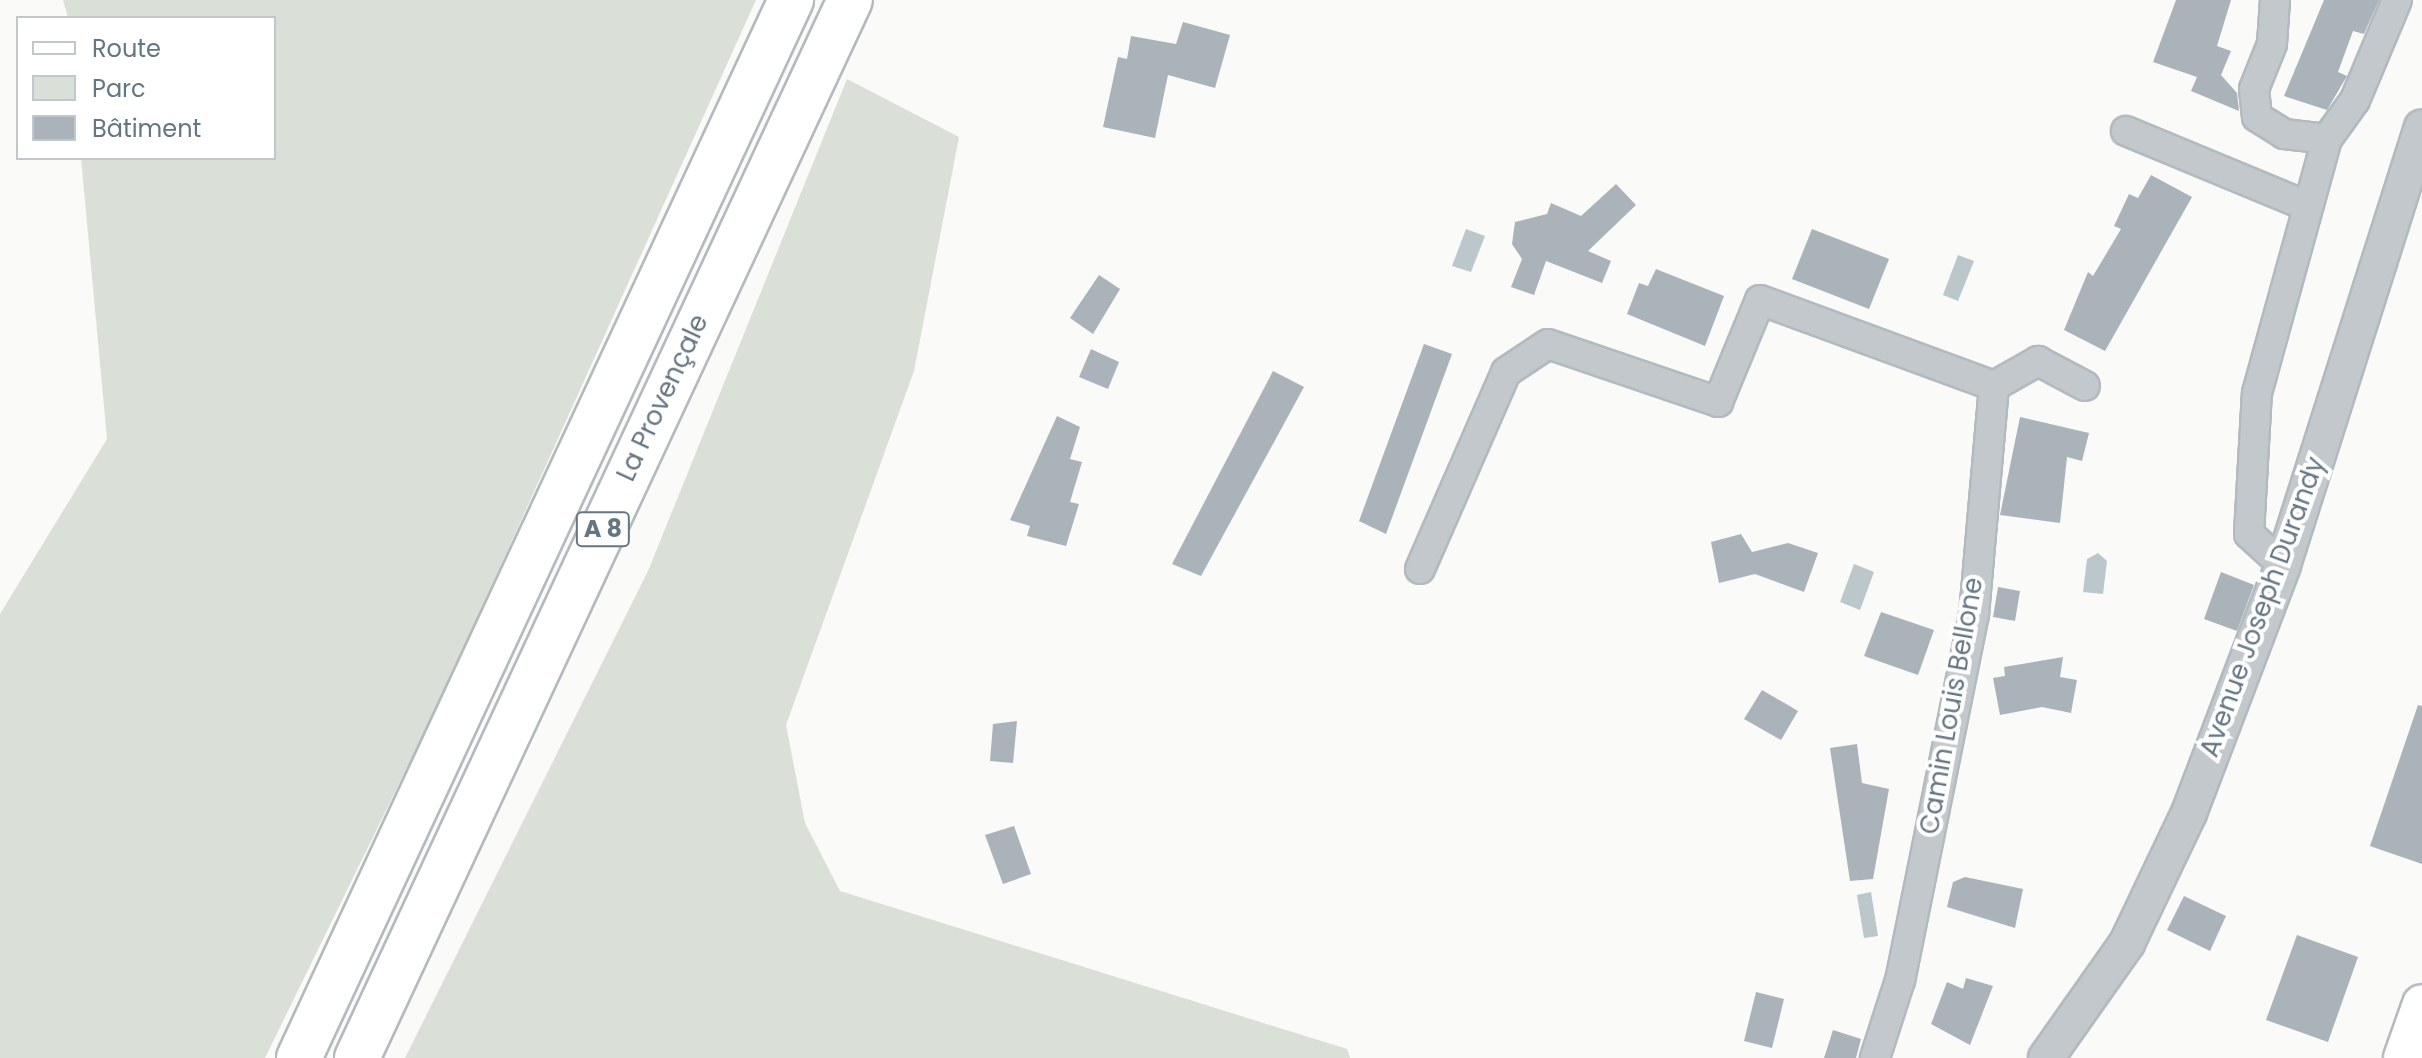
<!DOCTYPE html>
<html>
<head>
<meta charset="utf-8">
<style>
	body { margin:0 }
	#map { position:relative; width:2422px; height:1058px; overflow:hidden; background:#fafaf8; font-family:Poppins,sans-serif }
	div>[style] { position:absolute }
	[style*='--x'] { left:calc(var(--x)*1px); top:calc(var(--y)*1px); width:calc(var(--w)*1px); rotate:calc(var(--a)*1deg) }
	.green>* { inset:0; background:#dadfd7 }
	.water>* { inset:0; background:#bbc7cb }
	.building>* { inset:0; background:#aab3b9 }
	.roads { filter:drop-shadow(2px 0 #b3babf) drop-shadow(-2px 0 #b3babf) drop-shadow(0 2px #b3babf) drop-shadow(0 -2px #b3babf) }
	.minor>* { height:28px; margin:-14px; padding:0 14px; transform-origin:14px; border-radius:14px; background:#c3c8cc }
	.tertiary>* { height:34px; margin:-17px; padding:0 17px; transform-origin:17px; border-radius:17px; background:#c3c8cc }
	.secondary>* { height:38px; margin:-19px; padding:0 19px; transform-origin:19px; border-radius:19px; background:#fff }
	.motorway>* { height:44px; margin:-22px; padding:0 22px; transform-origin:22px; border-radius:22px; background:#fff }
	span { translate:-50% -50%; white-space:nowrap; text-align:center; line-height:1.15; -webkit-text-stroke:8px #fff; paint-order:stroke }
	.shield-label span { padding:2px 6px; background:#fff; border:2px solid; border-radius:6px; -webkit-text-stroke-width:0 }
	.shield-label { font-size:24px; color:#657683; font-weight:700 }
	.street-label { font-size:26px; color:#657683 }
	.legend { position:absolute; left:16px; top:16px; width:260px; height:144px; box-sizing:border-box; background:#fff; border:2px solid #c1c8cd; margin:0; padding:10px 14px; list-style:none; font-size:24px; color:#657683 }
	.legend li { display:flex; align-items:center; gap:16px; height:40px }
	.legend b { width:40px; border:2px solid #c1c8cd }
</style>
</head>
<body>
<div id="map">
	<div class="green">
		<i style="clip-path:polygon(63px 0,756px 0,440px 700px,265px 1058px,0 1058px,0 614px,107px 439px,81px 158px,274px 158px,274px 18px,68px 18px)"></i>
		<i style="clip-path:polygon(847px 79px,959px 137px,914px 371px,786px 725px,805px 823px,840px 891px,1347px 1049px,1350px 1058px,405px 1058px,648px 571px)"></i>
	</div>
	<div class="water">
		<i style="clip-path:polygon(1466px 229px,1485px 236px,1471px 272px,1452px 266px)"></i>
		<i style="clip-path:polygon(1958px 255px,1974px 261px,1958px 301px,1943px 295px)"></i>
		<i style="clip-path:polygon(2098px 553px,2107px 561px,2103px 594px,2083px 592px,2087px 559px)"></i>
		<i style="clip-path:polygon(1854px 564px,1874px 572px,1860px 610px,1840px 602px)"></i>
		<i style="clip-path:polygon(1871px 892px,1878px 936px,1864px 938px,1857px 895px)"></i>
	</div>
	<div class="building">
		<i style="clip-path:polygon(2176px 0,2231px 0,2217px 46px,2231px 51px,2221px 75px,2237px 93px,2239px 111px,2191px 91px,2197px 77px,2153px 62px)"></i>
		<i style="clip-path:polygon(2324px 0,2379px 0,2364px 34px,2353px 31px,2338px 72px,2347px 76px,2327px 110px,2284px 96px)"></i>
		<i style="clip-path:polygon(1183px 22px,1230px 35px,1215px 88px,1168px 75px,1155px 138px,1103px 127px,1118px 57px,1127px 59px,1131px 36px,1176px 44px)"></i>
		<i style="clip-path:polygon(2151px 175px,2192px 197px,2105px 351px,2064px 330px,2088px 272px,2093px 276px,2121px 229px,2114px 226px,2129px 194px,2138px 198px)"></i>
		<i style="clip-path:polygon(1616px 184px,1636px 205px,1588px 251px,1611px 261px,1602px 283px,1546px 261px,1534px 295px,1511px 287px,1522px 259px,1512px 244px,1515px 222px,1547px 214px,1551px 203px,1581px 216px)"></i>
		<i style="clip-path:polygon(1812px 229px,1889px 259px,1869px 309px,1792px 279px)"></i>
		<i style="clip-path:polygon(1656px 269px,1724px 296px,1705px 346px,1627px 314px,1639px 283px,1648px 286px)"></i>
		<i style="clip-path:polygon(1099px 275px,1120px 289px,1093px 334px,1070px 318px)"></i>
		<i style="clip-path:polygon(1424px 344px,1452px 354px,1386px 534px,1359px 521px)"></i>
		<i style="clip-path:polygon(1091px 349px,1119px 362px,1108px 389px,1079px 377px)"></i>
		<i style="clip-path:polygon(1273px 371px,1304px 387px,1201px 576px,1172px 564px)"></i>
		<i style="clip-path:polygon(1057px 416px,1080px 427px,1070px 459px,1082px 462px,1070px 502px,1079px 504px,1066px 546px,1027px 536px,1030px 526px,1010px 520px)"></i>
		<i style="clip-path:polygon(2020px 417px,2089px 433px,2082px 461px,2067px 457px,2060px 523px,2000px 515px)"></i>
		<i style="clip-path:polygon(1741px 534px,1752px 552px,1788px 543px,1818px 553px,1804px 592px,1755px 574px,1719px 583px,1711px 542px)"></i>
		<i style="clip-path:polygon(2221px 572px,2254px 585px,2237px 631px,2204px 619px)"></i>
		<i style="clip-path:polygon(1998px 587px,2020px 591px,2015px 621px,1993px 617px)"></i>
		<i style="clip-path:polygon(1881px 612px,1934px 630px,1918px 675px,1864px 656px)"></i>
		<i style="clip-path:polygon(2063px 657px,2060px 677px,2077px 680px,2071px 713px,2042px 707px,2000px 715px,1993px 678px,2005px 676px,2004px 667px)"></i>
		<i style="clip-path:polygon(1762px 690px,1798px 711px,1781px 740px,1744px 719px)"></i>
		<i style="clip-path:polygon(2418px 705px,2422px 706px,2422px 864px,2370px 846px)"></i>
		<i style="clip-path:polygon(1017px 721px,1013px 763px,990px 761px,993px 724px)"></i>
		<i style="clip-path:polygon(1857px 744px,1862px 783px,1889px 789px,1873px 879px,1850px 881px,1830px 748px)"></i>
		<i style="clip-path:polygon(1014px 826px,1031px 874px,1003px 884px,985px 835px)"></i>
		<i style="clip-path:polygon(1965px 877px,2023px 889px,2015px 928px,1947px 907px,1953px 882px)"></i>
		<i style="clip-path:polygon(2184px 896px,2226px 916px,2210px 951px,2167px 930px)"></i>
		<i style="clip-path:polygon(2297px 935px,2358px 957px,2328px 1042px,2266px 1020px)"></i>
		<i style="clip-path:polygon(1966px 978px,1993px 986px,1970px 1045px,1931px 1024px,1947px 982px,1963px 989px)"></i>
		<i style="clip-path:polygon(1756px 992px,1784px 999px,1772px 1048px,1744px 1041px)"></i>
		<i style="clip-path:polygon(1833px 1030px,1861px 1039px,1856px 1058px,1824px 1058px)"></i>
	</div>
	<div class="roads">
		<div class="minor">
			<i style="--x:2275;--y:0;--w:44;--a:93.9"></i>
			<i style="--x:2272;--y:44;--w:48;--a:111.8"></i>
			<i style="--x:2254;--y:89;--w:28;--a:84"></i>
			<i style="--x:2257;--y:117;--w:32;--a:32"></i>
			<i style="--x:2284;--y:134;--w:43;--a:6.6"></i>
			<i style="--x:2126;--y:131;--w:194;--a:22.5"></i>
			<i style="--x:1994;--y:386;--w:51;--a:-29.6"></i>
			<i style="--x:2038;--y:361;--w:53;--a:28"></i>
			<i style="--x:2283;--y:565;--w:46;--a:-137.6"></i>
			<i style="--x:2249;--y:534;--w:141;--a:-86.8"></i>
			<i style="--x:2257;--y:393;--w:263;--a:-74.6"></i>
			<i style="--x:2327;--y:139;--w:48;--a:-54.3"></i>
			<i style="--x:2355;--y:100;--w:108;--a:-67.2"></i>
			<i style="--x:1420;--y:569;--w:215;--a:-66.4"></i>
			<i style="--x:1506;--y:372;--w:50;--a:-33.7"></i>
			<i style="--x:1548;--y:344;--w:180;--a:18.8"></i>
			<i style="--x:1718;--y:402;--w:110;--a:-67.6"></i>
			<i style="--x:1760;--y:300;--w:249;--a:20.2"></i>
			<i style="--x:1994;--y:386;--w:229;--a:95"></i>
			<i style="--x:1974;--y:614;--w:373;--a:101.4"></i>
			<i style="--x:1900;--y:980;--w:82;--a:107.8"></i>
		</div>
		<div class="tertiary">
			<i style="--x:2046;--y:1058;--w:141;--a:-54.8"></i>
			<i style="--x:2127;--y:943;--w:144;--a:-64.5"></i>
			<i style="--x:2189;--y:813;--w:265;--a:-69.2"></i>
			<i style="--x:2283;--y:565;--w:459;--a:-72.4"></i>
		</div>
		<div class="secondary">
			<i style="--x:2403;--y:1058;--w:57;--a:-70.6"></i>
		</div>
		<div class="motorway">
			<i style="--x:299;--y:1058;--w:1167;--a:-65.06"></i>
			<i style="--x:357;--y:1058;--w:1167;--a:-65.02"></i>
		</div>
	</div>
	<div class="shield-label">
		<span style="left:603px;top:529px">A 8</span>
	</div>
	<div class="street-label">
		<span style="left:663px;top:398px;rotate:-65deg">La Provençale</span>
		<span style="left:2263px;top:607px;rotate:-70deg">Avenue Joseph Durandy</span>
		<span style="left:1952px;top:706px;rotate:-80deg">Camin Louis Bellone</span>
	</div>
	<ul class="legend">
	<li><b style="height:10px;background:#fff"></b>Route</li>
	<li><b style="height:22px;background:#dadfd7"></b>Parc</li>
	<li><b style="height:22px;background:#aab3b9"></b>Bâtiment</li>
	</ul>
</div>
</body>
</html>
